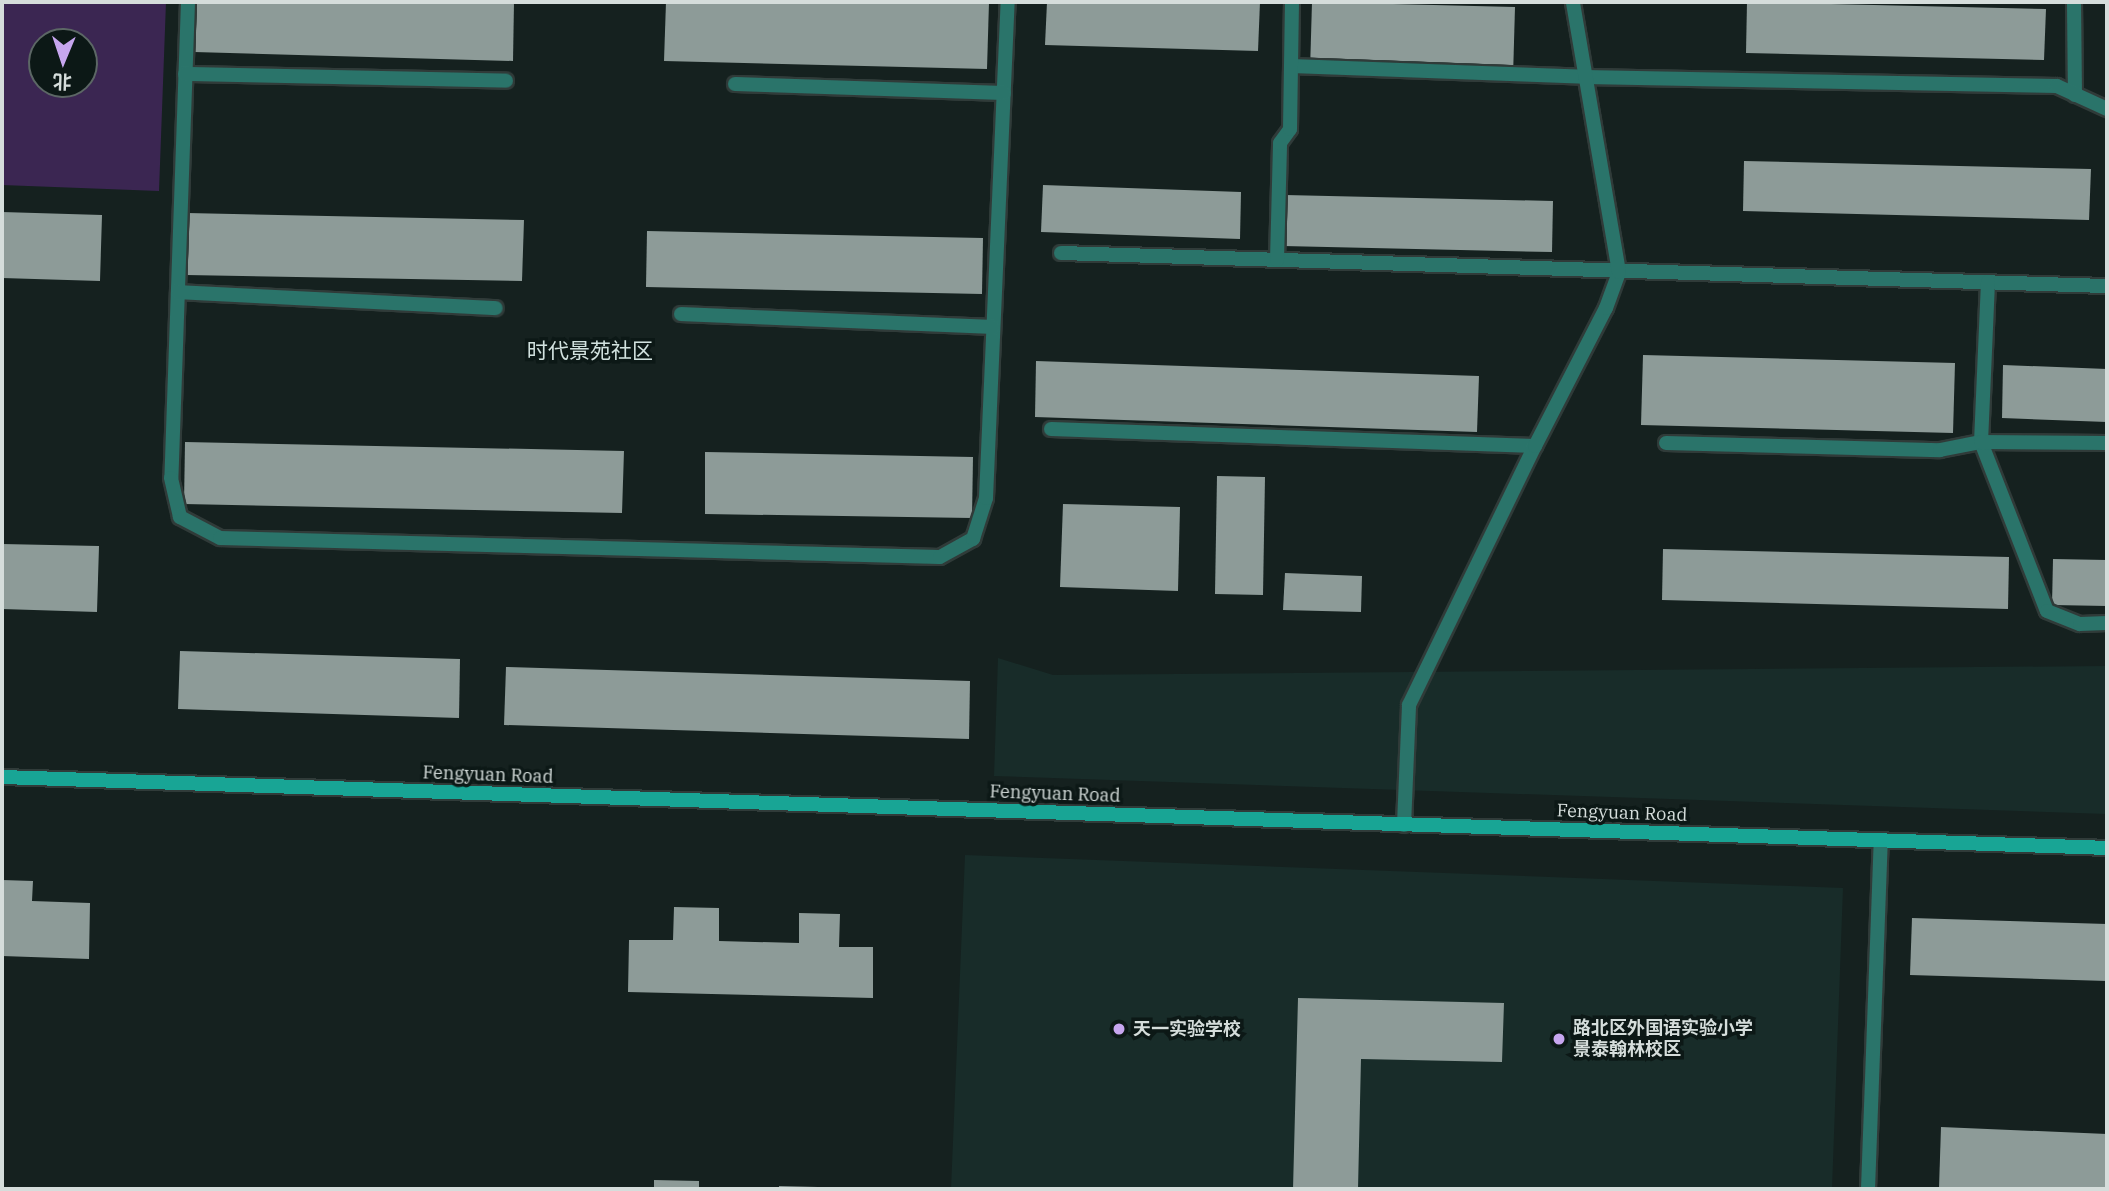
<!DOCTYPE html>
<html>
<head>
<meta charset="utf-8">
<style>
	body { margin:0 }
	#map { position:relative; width:2109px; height:1191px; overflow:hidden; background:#15211f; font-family:"IBM Plex Serif","Noto Sans SC",serif }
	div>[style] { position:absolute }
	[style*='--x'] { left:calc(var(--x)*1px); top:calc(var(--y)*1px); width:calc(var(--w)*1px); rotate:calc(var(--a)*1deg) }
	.built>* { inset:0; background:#182c29 }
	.green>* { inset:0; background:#3b2652 }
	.building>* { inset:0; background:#8d9b98 }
	.roads { filter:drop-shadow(2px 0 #303b39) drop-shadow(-2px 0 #303b39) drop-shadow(0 2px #303b39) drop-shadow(0 -2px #303b39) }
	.lane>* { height:14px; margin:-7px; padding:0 7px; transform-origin:7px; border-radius:7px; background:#2a746a }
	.street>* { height:14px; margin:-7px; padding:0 7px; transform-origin:7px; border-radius:7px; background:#2a746a }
	.secondary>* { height:14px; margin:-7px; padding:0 7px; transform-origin:7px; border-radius:7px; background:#18a595 }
	.dots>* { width:19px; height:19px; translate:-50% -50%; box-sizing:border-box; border:4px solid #0c1816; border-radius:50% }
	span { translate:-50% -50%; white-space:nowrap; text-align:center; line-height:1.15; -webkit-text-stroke:7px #0c1816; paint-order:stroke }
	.street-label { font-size:18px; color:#d5dddb }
	.poi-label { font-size:18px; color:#d5dddb; font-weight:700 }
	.left { translate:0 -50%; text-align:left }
	.quarter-label { font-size:21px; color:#d2e2df }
	.frame { position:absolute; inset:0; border:4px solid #d5dddb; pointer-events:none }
	.north { position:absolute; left:28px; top:28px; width:70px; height:70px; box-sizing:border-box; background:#0c1816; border:2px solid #5c6765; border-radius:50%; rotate:182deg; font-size:19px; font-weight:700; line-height:28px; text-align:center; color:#d5dddb }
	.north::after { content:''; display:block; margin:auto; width:24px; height:32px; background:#c7a6ef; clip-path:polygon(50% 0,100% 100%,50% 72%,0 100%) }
</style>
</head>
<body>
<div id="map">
	<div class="built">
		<i style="clip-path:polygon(998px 658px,1053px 675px,2107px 666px,2107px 814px,994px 776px)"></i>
		<i style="clip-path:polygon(965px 855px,1843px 888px,1832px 1189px,951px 1189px)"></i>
	</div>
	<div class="green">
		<i style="clip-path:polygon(evenodd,2px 2px,166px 2px,159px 191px,2px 185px,2px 2px,42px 42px,84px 42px,84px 84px,42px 84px,42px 42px)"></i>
	</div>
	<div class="building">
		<i style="clip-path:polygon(195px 2px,514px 2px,513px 61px,194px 52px)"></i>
		<i style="clip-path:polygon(666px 2px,989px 2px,987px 69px,664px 61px)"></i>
		<i style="clip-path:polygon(1047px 2px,1260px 2px,1258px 51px,1045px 45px)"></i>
		<i style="clip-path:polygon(1312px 2px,1515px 7px,1513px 77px,1310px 71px)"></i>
		<i style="clip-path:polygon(1747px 2px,2046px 9px,2044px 60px,1746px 53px)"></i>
		<i style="clip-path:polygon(1744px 161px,2091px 169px,2089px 220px,1743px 211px)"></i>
		<i style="clip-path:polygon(1043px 185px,1241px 192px,1240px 239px,1041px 232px)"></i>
		<i style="clip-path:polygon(1285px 195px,1553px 201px,1552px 252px,1283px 246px)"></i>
		<i style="clip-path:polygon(2px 212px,102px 215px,100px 281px,2px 278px)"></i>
		<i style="clip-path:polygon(187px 213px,524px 220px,522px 281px,186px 275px)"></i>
		<i style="clip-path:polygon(647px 231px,983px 238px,982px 294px,646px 287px)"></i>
		<i style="clip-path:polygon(1643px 355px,1955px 363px,1953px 433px,1641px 425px)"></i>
		<i style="clip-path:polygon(1036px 361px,1479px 376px,1477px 432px,1035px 417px)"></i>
		<i style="clip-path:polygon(2003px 365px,2107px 369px,2107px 422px,2002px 418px)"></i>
		<i style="clip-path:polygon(185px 442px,624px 451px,622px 513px,184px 504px)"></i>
		<i style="clip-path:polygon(705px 452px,973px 457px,972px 518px,705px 514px)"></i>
		<i style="clip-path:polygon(1217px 476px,1265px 477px,1263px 595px,1215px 594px)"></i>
		<i style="clip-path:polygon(1063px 504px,1180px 507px,1178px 591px,1060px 587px)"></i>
		<i style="clip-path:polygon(2px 544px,99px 546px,97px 612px,2px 609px)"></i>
		<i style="clip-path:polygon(1663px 549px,2009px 557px,2008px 609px,1662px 600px)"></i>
		<i style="clip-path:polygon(2053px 559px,2107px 560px,2107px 606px,2052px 605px)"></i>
		<i style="clip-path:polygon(1285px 573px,1362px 576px,1361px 612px,1283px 610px)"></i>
		<i style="clip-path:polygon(180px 651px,460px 659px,459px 718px,178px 709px)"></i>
		<i style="clip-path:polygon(506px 667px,970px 681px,969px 739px,504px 725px)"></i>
		<i style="clip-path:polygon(2px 880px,33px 881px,32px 901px,90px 903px,89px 959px,2px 956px)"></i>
		<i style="clip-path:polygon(674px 907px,719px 908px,719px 941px,799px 943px,799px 913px,840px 914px,839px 947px,873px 947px,873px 998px,628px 992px,629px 940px,673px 940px)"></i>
		<i style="clip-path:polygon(1912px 918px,2107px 924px,2107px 981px,1910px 975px)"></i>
		<i style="clip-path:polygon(1298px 998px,1504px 1003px,1502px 1062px,1361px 1059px,1358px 1189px,1293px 1189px)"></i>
		<i style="clip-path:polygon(1941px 1127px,2107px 1134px,2107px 1189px,1939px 1188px)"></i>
		<i style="clip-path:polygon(654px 1180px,699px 1181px,699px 1189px,654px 1189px)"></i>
		<i style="clip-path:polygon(779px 1186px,818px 1187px,818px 1189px,779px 1189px)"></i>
	</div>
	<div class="roads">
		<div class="lane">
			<i style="--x:188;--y:2;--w:476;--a:92"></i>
			<i style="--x:171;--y:478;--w:40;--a:77"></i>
			<i style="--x:180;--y:517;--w:45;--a:27.7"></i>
			<i style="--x:220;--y:538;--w:720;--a:1.51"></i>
			<i style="--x:940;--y:557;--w:38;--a:-29"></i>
			<i style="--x:973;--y:539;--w:43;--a:-72.4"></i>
			<i style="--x:986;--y:498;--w:496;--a:-87.5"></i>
			<i style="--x:2074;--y:2;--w:93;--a:89.4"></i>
			<i style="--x:1291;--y:66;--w:294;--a:2.1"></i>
			<i style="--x:1585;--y:77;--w:472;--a:1.1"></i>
			<i style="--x:2057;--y:86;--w:55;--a:24.7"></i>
			<i style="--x:185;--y:74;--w:321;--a:1.2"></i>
			<i style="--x:735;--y:84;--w:269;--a:1.9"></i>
			<i style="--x:1061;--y:253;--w:1047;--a:1.81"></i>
			<i style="--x:1277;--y:260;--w:117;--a:-88.5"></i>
			<i style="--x:1280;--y:143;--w:17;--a:-54"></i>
			<i style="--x:1290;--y:129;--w:127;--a:-89.1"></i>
			<i style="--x:1988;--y:282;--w:160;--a:92.5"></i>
			<i style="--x:1981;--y:442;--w:181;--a:68.7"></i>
			<i style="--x:2047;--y:611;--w:35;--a:22"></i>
			<i style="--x:2080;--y:624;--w:27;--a:-2"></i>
			<i style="--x:178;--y:292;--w:318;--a:2.9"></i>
			<i style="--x:681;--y:314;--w:312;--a:2.4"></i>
			<i style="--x:1051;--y:429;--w:484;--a:2"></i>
			<i style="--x:1666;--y:443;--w:274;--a:1.5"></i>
			<i style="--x:1940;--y:450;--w:42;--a:-11"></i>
			<i style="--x:1981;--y:442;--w:126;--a:0.5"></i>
			<i style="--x:1868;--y:1189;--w:348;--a:-87.9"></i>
		</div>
		<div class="street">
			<i style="--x:1404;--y:825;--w:120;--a:-87.6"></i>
			<i style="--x:1409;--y:705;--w:288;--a:-64.1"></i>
			<i style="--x:1535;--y:446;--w:155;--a:-62.8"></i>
			<i style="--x:1606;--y:308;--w:38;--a:-70"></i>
			<i style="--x:1619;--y:272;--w:274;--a:-99.7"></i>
		</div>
		<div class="secondary">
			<i style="--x:2;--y:777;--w:2106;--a:1.93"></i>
		</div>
	</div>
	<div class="dots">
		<i style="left:1119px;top:1029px;background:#c7a6ef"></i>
		<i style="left:1559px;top:1039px;background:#c7a6ef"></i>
	</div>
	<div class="street-label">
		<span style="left:488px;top:775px;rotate:2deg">Fengyuan Road</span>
		<span style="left:1055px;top:794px;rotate:2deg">Fengyuan Road</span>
		<span style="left:1622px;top:813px;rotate:2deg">Fengyuan Road</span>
	</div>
	<div class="poi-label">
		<span class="left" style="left:1133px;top:1029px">天一实验学校</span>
		<span class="left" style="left:1573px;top:1039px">路北区外国语实验小学<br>景泰翰林校区</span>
	</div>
	<div class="quarter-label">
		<span style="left:590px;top:350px">时代景苑社区</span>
	</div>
	<div class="frame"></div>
	<div class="north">北</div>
</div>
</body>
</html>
